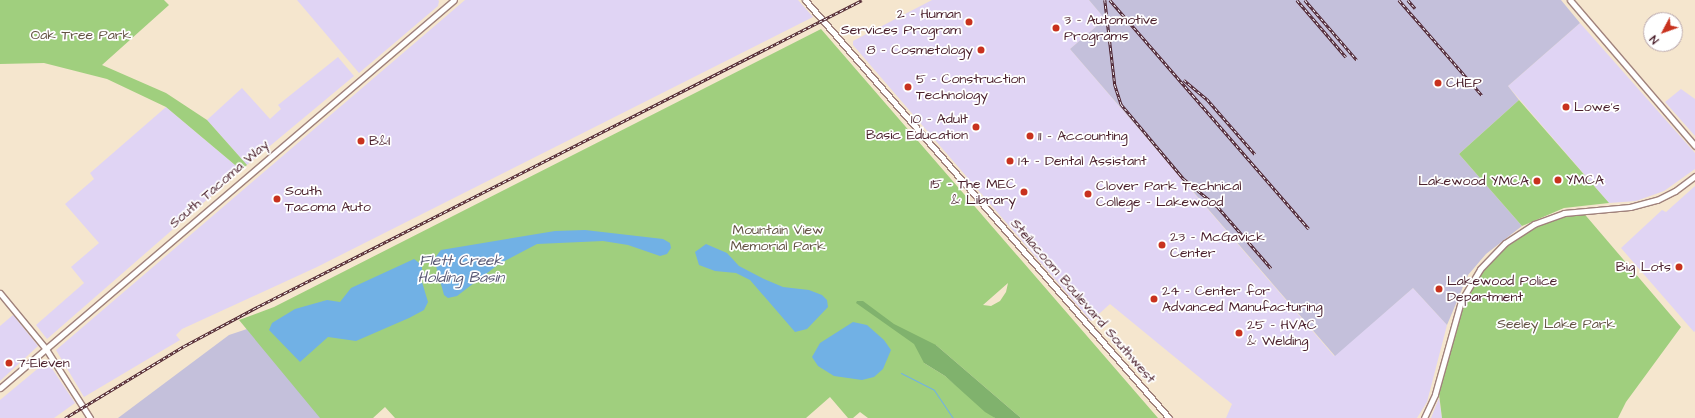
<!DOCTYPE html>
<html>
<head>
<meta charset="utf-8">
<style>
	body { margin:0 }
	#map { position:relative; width:1695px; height:418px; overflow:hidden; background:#f5e6ce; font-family:"Architects Daughter",sans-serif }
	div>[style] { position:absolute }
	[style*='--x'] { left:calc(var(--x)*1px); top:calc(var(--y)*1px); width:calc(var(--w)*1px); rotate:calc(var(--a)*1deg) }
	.built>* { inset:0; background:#e0d4f4 }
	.industrial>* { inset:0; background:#c4c0db }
	.green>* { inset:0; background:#a0cf7e }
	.forest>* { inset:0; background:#80b26d }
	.water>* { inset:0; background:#71b1e5 }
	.stream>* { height:1px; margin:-0.5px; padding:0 0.5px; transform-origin:0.5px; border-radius:0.5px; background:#71b1e5 }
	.roads { filter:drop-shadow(1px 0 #a0827c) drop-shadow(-1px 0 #a0827c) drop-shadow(0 1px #a0827c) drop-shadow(0 -1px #a0827c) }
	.major>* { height:5px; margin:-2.5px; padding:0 2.5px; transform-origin:2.5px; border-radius:2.5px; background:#fff }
	.rail>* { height:2.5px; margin-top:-1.25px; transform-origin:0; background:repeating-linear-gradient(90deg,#fff 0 3px,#4a1f2b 0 6px); box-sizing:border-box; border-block:1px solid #4a1f2b }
	.dots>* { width:11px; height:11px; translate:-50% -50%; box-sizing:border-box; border:2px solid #fff; border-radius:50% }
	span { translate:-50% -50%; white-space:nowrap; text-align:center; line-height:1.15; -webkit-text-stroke:3.5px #fff; paint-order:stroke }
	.poi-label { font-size:14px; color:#4a1f2b }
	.right { translate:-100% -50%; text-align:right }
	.left { translate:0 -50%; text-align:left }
	.park-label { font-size:14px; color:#645444 }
	.street-label { font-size:14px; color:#4a1f2b }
	.water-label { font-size:15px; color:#5a5975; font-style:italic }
	.north { position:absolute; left:1643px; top:12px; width:40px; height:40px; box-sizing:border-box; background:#fff; border:1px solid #b7a5aa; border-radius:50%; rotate:229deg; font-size:11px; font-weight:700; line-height:16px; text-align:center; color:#4a1f2b }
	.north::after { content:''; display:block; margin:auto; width:14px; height:18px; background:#c8321e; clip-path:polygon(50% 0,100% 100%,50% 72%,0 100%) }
</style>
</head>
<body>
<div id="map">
	<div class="built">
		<i style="clip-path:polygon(297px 0,438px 0,439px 1px,438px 6px,359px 73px)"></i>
		<i style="clip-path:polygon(465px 0,798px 0,813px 17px,317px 267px,182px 329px,176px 335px,180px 340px,84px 397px,56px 350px)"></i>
		<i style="clip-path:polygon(932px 0,1089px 0,1105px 19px,1070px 49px,1334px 356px,1413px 288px,1447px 325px,1427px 402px,1417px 418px,1226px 418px,1232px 404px,1110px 304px,1091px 321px,853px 45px,853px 41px)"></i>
		<i style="clip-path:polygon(1580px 23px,1695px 153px,1695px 169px,1664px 191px,1636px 201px,1609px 203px,1508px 86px)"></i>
		<i style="clip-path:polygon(338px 57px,354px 76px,247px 165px,207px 120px,242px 88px,270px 119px,281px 109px,278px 105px)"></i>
		<i style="clip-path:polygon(1681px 89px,1695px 99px,1695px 136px,1665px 102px)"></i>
		<i style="clip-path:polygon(166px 107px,241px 170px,47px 339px,36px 325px,84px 283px,71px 267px,99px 243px,65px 204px,94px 179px,90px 173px)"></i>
		<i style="clip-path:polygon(1695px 186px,1695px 331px,1694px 332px,1621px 248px,1662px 210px,1666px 212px)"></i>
		<i style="clip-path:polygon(13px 315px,38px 346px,0 381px,0 326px)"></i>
		<i style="clip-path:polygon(47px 361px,75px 403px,54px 418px,0 418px,0 400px)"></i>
		<i style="clip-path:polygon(1439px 398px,1442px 418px,1431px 418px)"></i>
	</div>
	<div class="industrial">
		<i style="clip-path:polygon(1089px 0,1561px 0,1580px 23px,1508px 86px,1519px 100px,1459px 154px,1522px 226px,1486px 254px,1468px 275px,1447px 325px,1413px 288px,1335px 356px,1070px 49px,1105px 19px)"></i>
		<i style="clip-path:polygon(247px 329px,324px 418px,118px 418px,229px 335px)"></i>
	</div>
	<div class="green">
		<i style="clip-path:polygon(0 0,164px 0,169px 5px,102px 65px,166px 93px,207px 120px,247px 165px,241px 170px,166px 107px,107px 79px,44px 63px,0 64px)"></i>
		<i style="clip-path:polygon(evenodd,821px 29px,1158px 418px,1021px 418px,936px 345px,924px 363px,945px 376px,995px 418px,868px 418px,860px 412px,853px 418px,848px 418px,830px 397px,806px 418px,395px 418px,385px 407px,373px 418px,320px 418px,239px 320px,274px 307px,821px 29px,1008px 283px,1006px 292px,1000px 301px,991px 306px,983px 305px,1008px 283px)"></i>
		<i style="clip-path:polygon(1519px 100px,1609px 203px,1564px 208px,1522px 226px,1459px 154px)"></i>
		<i style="clip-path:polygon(1581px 210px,1681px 327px,1626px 402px,1618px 418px,1442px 418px,1438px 386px,1455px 319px,1470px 283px,1498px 249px,1534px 224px)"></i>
	</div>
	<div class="forest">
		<i style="clip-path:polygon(857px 301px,863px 301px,894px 324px,936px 345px,1021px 418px,995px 418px,985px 412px,945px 376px,924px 363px,914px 344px,856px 303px)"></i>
	</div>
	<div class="water">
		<i style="clip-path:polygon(585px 230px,663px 239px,670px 243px,671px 248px,667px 254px,660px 256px,628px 245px,603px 241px,537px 244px,499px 264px,457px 296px,448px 298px,444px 295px,434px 259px,441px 250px,555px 231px)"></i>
		<i style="clip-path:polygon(706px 244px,727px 253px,739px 266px,764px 279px,783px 287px,809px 290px,822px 295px,827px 300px,828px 307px,807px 329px,795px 332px,750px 280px,736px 273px,715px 271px,699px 265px,695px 252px)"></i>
		<i style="clip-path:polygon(414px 259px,422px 265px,422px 282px,428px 302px,424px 310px,409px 318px,356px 341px,328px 337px,300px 362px,269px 330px,272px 323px,295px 309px,327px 300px,340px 302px,351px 288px)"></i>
		<i style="clip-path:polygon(853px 322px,867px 325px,884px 340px,891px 350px,883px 369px,874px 377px,862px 380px,834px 376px,818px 366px,812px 357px,820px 343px)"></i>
	</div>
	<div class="stream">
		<i style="--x:901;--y:373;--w:37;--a:27"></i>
		<i style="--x:934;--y:390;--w:34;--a:56"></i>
	</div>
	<div class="roads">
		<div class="major">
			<i style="--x:805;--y:0;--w:554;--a:48.95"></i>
			<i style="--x:1570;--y:0;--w:192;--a:49.4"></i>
			<i style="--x:0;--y:293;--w:72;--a:50.6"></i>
			<i style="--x:46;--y:349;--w:82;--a:57.5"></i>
			<i style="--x:0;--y:388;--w:597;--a:-40.52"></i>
			<i style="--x:1424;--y:418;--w:26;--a:-65"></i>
			<i style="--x:1435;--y:394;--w:97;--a:-74.4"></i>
			<i style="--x:1461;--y:301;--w:37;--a:-59"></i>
			<i style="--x:1480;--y:269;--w:36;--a:-46"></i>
			<i style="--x:1505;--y:243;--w:35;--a:-33"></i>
			<i style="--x:1534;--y:224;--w:32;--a:-20"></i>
			<i style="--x:1564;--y:213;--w:66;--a:-5.2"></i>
			<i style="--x:1630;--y:207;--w:28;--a:-15"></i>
			<i style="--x:1657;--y:200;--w:20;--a:-27"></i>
			<i style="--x:1675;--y:191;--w:25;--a:-37"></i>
		</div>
	</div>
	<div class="rail">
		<i style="--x:1105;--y:0;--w:86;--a:83.3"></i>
		<i style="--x:1115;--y:85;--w:20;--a:72"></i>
		<i style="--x:1121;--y:104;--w:98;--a:50"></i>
		<i style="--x:1184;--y:179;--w:44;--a:39.5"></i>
		<i style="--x:1218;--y:207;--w:81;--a:49"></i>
		<i style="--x:1110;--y:0;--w:303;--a:49"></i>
		<i style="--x:1297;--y:0;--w:75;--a:49.3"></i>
		<i style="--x:1305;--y:0;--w:79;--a:49.1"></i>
		<i style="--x:1399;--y:0;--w:126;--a:48.9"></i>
		<i style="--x:1408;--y:0;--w:11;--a:49"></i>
		<i style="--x:1184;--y:80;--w:30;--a:40"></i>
		<i style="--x:1207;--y:99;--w:73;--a:48.9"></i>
		<i style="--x:65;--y:418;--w:139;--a:-31.2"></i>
		<i style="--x:184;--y:346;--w:83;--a:-28.1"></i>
		<i style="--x:257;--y:307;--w:678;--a:-26.9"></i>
	</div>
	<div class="dots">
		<i style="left:969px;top:22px;background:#c8321e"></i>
		<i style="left:1056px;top:28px;background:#c8321e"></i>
		<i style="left:981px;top:50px;background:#c8321e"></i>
		<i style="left:1438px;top:83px;background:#c8321e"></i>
		<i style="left:908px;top:87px;background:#c8321e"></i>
		<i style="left:1566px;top:107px;background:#c8321e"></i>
		<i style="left:976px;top:127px;background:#c8321e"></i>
		<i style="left:1030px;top:136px;background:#c8321e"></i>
		<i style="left:361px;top:141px;background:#c8321e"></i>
		<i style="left:1010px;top:161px;background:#c8321e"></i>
		<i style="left:1558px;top:180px;background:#c8321e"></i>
		<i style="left:1537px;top:181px;background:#c8321e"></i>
		<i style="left:1024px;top:192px;background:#c8321e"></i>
		<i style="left:1088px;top:194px;background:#c8321e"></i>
		<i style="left:277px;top:199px;background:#c8321e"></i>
		<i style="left:1162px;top:245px;background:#c8321e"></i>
		<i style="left:1679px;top:267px;background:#c8321e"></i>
		<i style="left:1439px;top:289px;background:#c8321e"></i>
		<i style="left:1154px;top:299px;background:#c8321e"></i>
		<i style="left:1239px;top:333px;background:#c8321e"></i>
		<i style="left:9px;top:363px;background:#c8321e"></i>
	</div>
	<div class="poi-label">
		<span class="right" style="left:961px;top:22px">2 - Human<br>Services Program</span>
		<span class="left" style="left:1064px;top:28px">3 - Automotive<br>Programs</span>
		<span class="right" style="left:973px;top:50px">8 - Cosmetology</span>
		<span class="left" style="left:916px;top:87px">5 - Construction<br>Technology</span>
		<span class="left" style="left:1446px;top:83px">CHEP</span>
		<span class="left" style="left:1574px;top:107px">Lowe's</span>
		<span class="right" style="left:968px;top:127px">10 - Adult<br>Basic Education</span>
		<span class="left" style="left:1038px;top:136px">11 - Accounting</span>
		<span class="left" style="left:369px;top:141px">B&amp;I</span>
		<span class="left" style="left:1018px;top:161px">14 - Dental Assistant</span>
		<span class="left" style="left:1566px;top:180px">YMCA</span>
		<span class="right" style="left:1529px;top:181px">Lakewood YMCA</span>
		<span class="right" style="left:1016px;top:192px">15 - The MEC<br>&amp; Library</span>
		<span class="left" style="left:1096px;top:194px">Clover Park Technical<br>College - Lakewood</span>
		<span class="left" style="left:285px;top:199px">South<br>Tacoma Auto</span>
		<span class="left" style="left:1170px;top:245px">23 - McGavick<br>Center</span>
		<span class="right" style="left:1671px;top:267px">Big Lots</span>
		<span class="left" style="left:1447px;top:289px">Lakewood Police<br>Department</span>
		<span class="left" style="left:1162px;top:299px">24 - Center for<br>Advanced Manufacturing</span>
		<span class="left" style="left:1247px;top:333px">25 - HVAC<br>&amp; Welding</span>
		<span class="left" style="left:17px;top:363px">7-Eleven</span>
	</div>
	<div class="park-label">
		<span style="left:81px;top:35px">Oak Tree Park</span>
		<span style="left:778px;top:238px">Mountain View<br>Memorial Park</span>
		<span style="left:1556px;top:324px">Seeley Lake Park</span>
	</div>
	<div class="street-label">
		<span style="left:219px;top:184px;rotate:-41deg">South Tacoma Way</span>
		<span style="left:1083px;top:301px;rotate:49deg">Steilacoom Boulevard Southwest</span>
	</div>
	<div class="water-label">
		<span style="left:461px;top:269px">Flett Creek<br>Holding Basin</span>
	</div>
	<div class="north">N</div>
</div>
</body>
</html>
